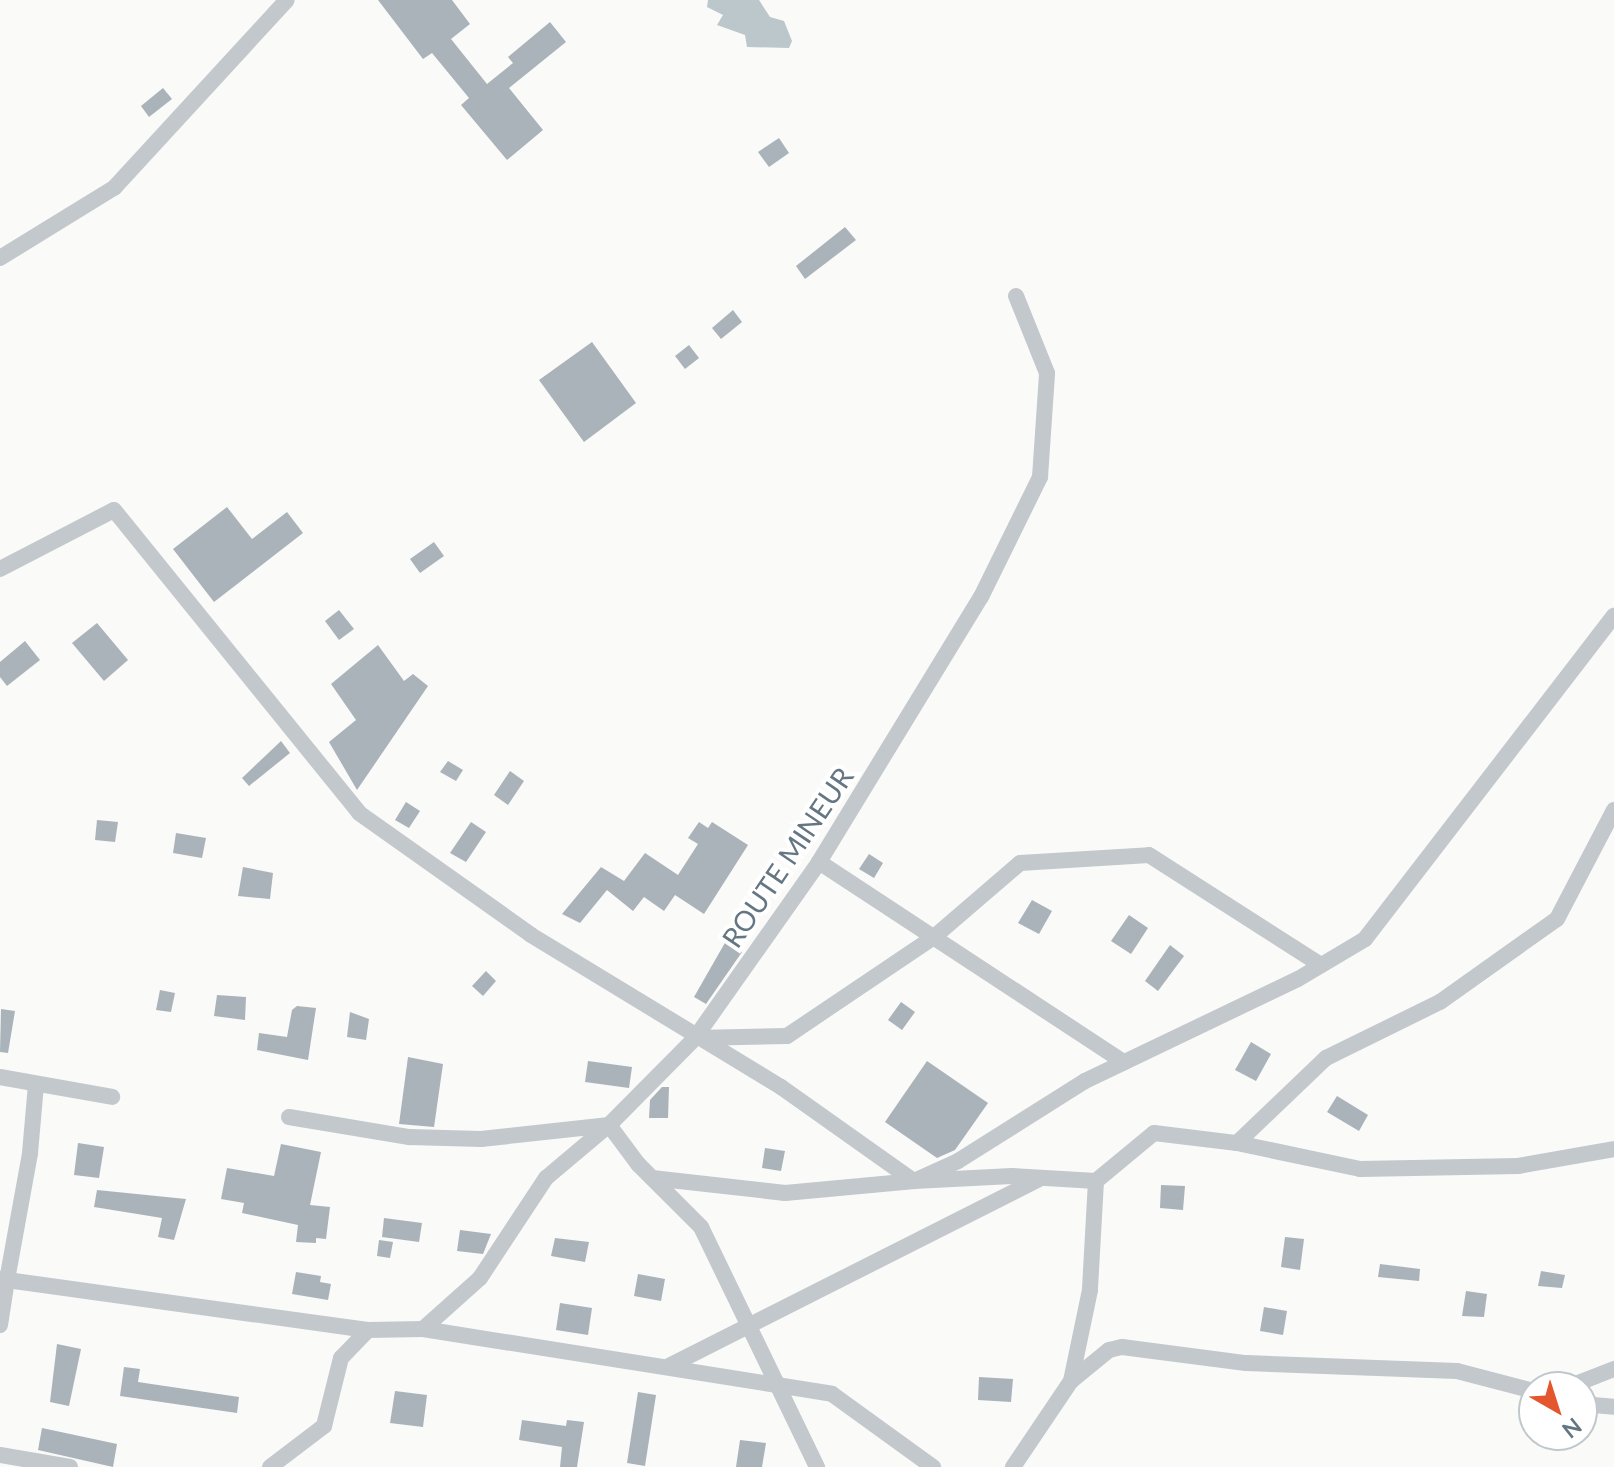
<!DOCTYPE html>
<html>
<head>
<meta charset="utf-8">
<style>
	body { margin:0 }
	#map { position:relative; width:1614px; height:1467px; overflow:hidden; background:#fafaf8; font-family:Lato,sans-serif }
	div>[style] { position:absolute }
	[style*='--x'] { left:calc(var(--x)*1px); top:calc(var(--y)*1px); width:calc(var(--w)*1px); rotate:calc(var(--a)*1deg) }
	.water>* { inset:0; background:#bbc7cb }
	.building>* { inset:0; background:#aab3b9 }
	.street>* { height:16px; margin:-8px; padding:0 8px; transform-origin:8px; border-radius:8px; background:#c3c8cc }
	span { translate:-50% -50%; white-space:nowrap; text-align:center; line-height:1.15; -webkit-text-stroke:8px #fff; paint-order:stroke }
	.street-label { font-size:28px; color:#657683 }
	.north { position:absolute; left:1518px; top:1371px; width:80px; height:80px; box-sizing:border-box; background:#fff; border:2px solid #c1c8cd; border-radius:50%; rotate:141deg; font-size:22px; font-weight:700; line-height:32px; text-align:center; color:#657683 }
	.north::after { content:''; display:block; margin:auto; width:28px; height:36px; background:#e4572e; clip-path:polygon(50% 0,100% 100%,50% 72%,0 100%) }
</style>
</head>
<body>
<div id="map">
	<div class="water">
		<i style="clip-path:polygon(708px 0,759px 0,770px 17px,784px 21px,792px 41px,789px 48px,747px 47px,745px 35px,717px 25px,723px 15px,707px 7px)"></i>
	</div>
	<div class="building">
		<i style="clip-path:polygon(378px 0,452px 0,470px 24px,451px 39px,487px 84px,513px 63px,508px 57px,550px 22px,566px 42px,509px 88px,543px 130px,507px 160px,461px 105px,469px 98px,432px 53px,423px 59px)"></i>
		<i style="clip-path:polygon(163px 88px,172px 99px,149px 117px,141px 106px)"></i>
		<i style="clip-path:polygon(779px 138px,789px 153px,769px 167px,758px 152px)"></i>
		<i style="clip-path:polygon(845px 227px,856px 240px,805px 279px,796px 266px)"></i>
		<i style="clip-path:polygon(733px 310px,742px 322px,721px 339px,712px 328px)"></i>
		<i style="clip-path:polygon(592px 342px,636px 403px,584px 442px,539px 380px)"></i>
		<i style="clip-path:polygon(689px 345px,699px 358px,685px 369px,675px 356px)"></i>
		<i style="clip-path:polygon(227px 507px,252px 539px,287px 512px,303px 533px,214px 602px,173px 549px)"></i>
		<i style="clip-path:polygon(434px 542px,444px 556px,420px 573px,410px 559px)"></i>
		<i style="clip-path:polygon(339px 610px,354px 629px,339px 640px,325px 621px)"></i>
		<i style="clip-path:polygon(97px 623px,128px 660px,104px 681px,72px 643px)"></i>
		<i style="clip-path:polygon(25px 641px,40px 660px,7px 686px,0 677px,0 662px)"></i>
		<i style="clip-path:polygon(378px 645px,404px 681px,413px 674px,428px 686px,357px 790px,329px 742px,356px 720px,331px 684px)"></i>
		<i style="clip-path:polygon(281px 741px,290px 753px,249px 786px,242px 778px)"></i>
		<i style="clip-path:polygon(448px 761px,463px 770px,456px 781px,440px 772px)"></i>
		<i style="clip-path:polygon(510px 771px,524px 781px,508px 805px,494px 795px)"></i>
		<i style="clip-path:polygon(406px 802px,420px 811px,409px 828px,395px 820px)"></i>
		<i style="clip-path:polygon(97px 820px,118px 822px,115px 842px,95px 840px)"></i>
		<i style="clip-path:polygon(471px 822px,486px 832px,466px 862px,450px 853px)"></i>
		<i style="clip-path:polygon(699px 822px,708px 828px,712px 822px,748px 845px,704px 914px,675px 895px,664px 911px,644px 897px,633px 911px,607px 890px,580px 923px,562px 914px,601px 867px,624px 881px,645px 853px,678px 875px,698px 844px,688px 838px)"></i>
		<i style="clip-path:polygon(176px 833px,206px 838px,202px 858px,173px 853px)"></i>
		<i style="clip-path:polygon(869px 854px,883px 863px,874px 878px,859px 869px)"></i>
		<i style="clip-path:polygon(243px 867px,273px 873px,270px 899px,238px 896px)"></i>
		<i style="clip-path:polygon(1032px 900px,1052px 911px,1039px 934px,1018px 923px)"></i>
		<i style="clip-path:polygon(1129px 915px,1148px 928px,1131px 954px,1111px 941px)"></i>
		<i style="clip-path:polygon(726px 941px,742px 952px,706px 1004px,694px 997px)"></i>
		<i style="clip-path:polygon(1170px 945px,1184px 956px,1158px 991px,1145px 981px)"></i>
		<i style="clip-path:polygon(486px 971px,496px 981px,483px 996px,472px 986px)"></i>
		<i style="clip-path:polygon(160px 990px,175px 993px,171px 1012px,156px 1010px)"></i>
		<i style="clip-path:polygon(217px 995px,246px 997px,245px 1020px,214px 1016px)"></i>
		<i style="clip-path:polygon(901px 1002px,915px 1012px,902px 1030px,888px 1020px)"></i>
		<i style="clip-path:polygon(297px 1006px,316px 1008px,308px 1060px,257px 1050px,259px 1033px,287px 1037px,292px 1010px)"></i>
		<i style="clip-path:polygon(1px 1009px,15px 1011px,8px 1053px,0 1052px)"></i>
		<i style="clip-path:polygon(350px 1012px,369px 1019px,366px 1040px,347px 1037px)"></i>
		<i style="clip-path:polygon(1251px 1042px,1271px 1054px,1256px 1081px,1235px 1070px)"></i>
		<i style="clip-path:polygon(408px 1057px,443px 1064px,434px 1127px,399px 1124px)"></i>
		<i style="clip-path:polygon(588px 1061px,632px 1067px,629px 1088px,585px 1082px)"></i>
		<i style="clip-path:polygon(927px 1061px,988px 1103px,955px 1150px,937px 1158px,885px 1122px)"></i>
		<i style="clip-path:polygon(662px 1087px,669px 1087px,668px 1118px,649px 1118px,650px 1100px)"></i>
		<i style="clip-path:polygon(1337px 1096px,1368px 1115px,1359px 1131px,1327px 1112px)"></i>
		<i style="clip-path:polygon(78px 1143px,104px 1147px,99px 1178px,74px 1175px)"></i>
		<i style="clip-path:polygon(281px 1144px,321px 1152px,310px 1205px,330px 1207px,326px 1239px,316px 1238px,316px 1243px,296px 1242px,298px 1225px,242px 1213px,244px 1203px,221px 1199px,227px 1168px,274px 1176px)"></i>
		<i style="clip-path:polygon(765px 1148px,785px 1151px,781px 1171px,762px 1168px)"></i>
		<i style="clip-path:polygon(1161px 1185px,1185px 1186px,1183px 1210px,1160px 1208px)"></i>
		<i style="clip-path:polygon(97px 1190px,186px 1199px,174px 1240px,158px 1237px,162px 1218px,94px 1207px)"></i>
		<i style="clip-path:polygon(384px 1218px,422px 1223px,419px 1242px,382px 1237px)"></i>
		<i style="clip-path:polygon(460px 1230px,491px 1234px,483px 1254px,457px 1251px)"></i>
		<i style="clip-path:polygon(1285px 1237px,1304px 1239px,1300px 1270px,1281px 1267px)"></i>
		<i style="clip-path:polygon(555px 1238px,589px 1242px,585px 1262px,551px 1256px)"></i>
		<i style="clip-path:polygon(379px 1240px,393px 1242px,390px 1258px,377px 1256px)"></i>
		<i style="clip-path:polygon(1380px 1264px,1420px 1269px,1419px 1281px,1378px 1277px)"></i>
		<i style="clip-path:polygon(1541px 1271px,1565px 1275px,1562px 1288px,1538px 1286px)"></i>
		<i style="clip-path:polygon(296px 1272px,321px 1276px,320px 1282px,331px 1284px,328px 1300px,292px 1294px)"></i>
		<i style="clip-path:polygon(638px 1274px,665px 1279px,661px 1301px,634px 1296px)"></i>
		<i style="clip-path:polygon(1466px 1291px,1487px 1294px,1484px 1317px,1462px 1316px)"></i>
		<i style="clip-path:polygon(560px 1303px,592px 1308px,588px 1335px,556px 1330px)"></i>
		<i style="clip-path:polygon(1264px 1307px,1287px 1311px,1283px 1335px,1260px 1331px)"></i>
		<i style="clip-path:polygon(57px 1344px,81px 1349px,69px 1406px,50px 1402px)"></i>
		<i style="clip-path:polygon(124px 1367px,140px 1369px,138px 1382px,239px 1397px,237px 1413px,120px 1396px)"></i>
		<i style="clip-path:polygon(979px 1377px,1013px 1379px,1011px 1402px,978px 1400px)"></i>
		<i style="clip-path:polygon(395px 1391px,427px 1395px,423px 1427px,390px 1423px)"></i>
		<i style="clip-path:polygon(638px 1392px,656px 1395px,645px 1466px,627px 1463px)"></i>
		<i style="clip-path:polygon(522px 1420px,566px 1426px,567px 1420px,584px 1422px,577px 1467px,560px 1467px,562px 1447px,519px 1440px)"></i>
		<i style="clip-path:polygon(42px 1428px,117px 1444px,113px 1467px,38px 1450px)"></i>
		<i style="clip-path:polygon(740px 1440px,766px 1443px,762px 1467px,736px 1467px)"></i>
	</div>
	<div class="street">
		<i style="--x:0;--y:258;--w:134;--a:-31.6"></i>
		<i style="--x:114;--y:188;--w:255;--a:-47.4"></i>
		<i style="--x:0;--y:569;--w:128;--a:-27.4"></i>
		<i style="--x:114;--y:510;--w:390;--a:51"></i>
		<i style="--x:359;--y:813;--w:211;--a:35.3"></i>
		<i style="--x:531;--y:935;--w:293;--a:31.3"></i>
		<i style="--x:781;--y:1087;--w:163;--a:35.3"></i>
		<i style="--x:914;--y:1181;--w:98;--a:-2.9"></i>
		<i style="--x:1012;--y:1176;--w:84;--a:3.4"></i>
		<i style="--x:1096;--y:1181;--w:109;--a:93.2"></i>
		<i style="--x:1090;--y:1290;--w:93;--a:101.8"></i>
		<i style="--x:819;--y:862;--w:365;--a:33.3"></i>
		<i style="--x:696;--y:1038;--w:91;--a:-1.3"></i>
		<i style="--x:787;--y:1036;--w:177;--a:-34"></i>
		<i style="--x:934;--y:937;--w:113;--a:-40.7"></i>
		<i style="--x:1020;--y:863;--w:129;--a:-3.5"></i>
		<i style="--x:1149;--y:855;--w:204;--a:32.6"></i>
		<i style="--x:0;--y:1077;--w:114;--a:10.1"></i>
		<i style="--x:289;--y:1117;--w:122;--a:9.5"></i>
		<i style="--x:409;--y:1137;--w:72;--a:1.6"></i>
		<i style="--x:481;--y:1139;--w:129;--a:-6.2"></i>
		<i style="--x:609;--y:1125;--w:122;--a:-45.3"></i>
		<i style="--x:695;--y:1038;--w:215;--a:-54.8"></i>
		<i style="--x:819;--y:862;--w:311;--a:-58.6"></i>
		<i style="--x:981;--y:597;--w:134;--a:-63.8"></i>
		<i style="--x:1040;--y:477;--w:104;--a:-86.1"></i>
		<i style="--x:1047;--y:373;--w:83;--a:-111.9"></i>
		<i style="--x:1237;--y:1143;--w:123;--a:-43.7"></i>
		<i style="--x:1326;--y:1058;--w:127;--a:-26.2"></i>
		<i style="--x:1440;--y:1002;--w:143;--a:-35.4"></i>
		<i style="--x:1557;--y:919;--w:123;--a:-62.4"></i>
		<i style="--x:652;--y:1178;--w:134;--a:6.4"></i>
		<i style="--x:785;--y:1193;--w:130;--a:-5.3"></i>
		<i style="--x:914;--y:1181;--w:48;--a:-24.4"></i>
		<i style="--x:958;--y:1161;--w:150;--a:-32.2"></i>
		<i style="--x:1085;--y:1081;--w:236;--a:-25.6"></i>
		<i style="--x:1298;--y:979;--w:78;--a:-30.8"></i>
		<i style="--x:1365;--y:939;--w:408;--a:-52.4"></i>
		<i style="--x:1096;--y:1181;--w:75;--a:-39.6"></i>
		<i style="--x:1154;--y:1133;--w:84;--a:6.9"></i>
		<i style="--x:1237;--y:1143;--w:126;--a:11.9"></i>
		<i style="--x:1360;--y:1169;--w:158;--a:-1.1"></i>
		<i style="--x:1518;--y:1166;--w:97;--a:-10"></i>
		<i style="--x:0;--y:1279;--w:7;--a:8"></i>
		<i style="--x:7;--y:1280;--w:129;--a:-79.7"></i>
		<i style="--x:30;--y:1153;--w:69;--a:-85"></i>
		<i style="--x:0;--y:1325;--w:46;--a:-81.2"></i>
		<i style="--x:7;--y:1280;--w:364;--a:7.9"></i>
		<i style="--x:368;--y:1330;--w:55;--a:-1"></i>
		<i style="--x:423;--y:1329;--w:76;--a:-41.8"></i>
		<i style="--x:480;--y:1278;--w:120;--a:-56.6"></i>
		<i style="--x:546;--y:1178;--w:82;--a:-40.1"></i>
		<i style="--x:609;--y:1125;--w:49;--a:53.4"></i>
		<i style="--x:638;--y:1164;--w:89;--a:45"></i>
		<i style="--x:701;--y:1227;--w:267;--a:64.2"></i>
		<i style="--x:423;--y:1329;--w:414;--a:9"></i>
		<i style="--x:832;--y:1394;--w:125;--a:35.9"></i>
		<i style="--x:669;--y:1366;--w:415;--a:-26.8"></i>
		<i style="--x:1568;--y:1387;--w:49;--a:-21.4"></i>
		<i style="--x:1582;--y:1404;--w:32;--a:5"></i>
		<i style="--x:0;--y:1455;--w:71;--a:9.7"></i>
		<i style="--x:270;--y:1467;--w:68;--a:-37.2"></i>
		<i style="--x:324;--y:1426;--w:70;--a:-76"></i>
		<i style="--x:341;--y:1358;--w:39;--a:-46"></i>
		<i style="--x:1013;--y:1467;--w:104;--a:-56"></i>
		<i style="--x:1071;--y:1381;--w:49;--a:-39.2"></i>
		<i style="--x:1109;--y:1350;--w:13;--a:-13"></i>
		<i style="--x:1122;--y:1347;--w:125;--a:7.4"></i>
		<i style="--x:1246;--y:1363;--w:211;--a:2.2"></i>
		<i style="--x:1457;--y:1371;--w:80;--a:14.6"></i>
	</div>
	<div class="street-label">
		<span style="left:787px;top:857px;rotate:-56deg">ROUTE MINEUR</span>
	</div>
	<div class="north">N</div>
</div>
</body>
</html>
